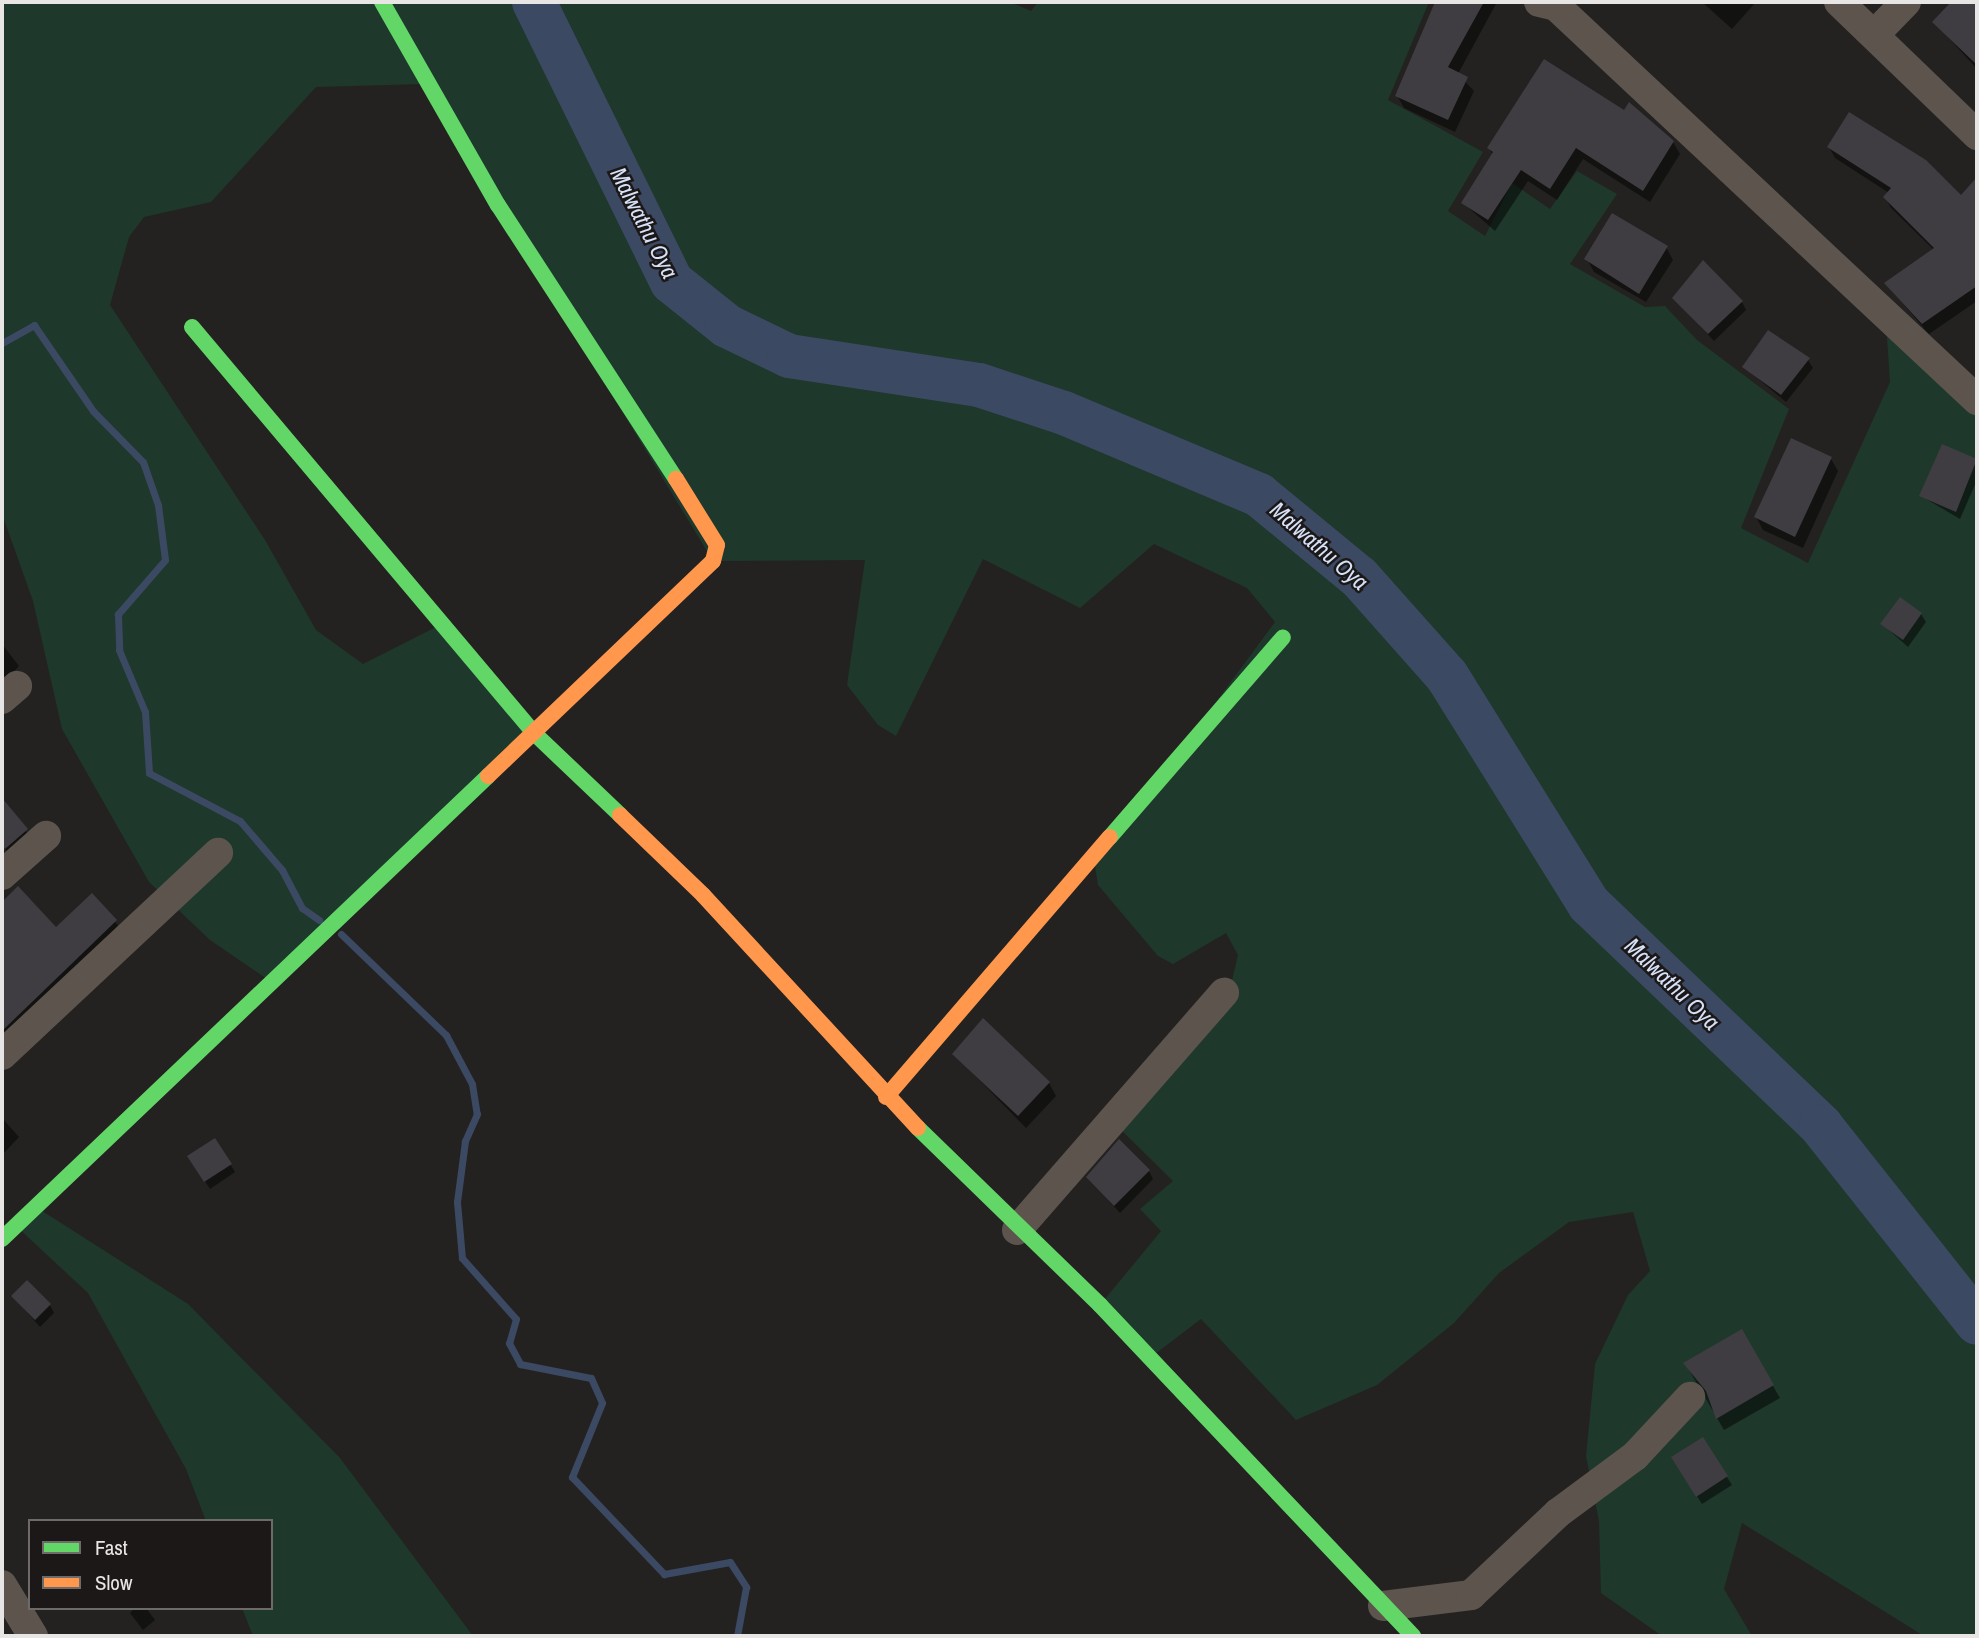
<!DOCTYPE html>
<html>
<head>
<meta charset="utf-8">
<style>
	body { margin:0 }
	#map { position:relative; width:1979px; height:1638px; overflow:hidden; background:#232221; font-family:"Archivo Narrow",sans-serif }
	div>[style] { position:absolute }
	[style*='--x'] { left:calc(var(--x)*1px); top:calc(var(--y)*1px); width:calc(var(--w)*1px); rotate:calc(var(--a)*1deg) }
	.green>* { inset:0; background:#1e382b }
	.shadow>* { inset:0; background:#0007 }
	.stream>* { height:7px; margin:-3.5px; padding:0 3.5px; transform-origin:3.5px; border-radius:3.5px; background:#3c4963 }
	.river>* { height:44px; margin:-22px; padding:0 22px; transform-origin:22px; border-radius:22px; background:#3c4963 }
	.building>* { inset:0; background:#3f3d42 }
	.street>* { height:30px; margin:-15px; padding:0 15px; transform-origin:15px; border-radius:15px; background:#5c544d }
	.fast>* { height:16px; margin:-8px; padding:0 8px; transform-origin:8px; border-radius:8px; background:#63d668 }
	.slow>* { height:16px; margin:-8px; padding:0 8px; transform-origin:8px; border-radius:8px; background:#ff974d }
	span { translate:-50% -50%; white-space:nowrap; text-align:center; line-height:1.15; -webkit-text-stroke:5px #1b1817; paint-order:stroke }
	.water-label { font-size:23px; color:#d7e2f9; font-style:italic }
	.frame { position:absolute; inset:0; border:4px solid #e8e6e5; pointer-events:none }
	.legend { position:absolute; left:28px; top:1519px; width:245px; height:91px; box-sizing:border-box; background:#1b1817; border:2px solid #6d6a69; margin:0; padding:9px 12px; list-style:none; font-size:21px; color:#e8e6e5 }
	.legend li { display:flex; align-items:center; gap:14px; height:35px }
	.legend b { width:35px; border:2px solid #6d6a69 }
</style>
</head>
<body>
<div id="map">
	<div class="green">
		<i style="clip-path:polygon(2px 2px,1010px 2px,1031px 11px,1038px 2px,1429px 2px,1388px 100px,1483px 152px,1448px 211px,1485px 236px,1512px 183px,1550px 209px,1577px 171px,1617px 194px,1570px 264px,1645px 307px,1665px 306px,1697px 340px,1789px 409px,1741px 528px,1808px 563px,1890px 382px,1886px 323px,1977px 407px,1977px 1636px,1924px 1636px,1742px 1523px,1724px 1589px,1752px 1636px,1662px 1636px,1601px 1593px,1599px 1521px,1586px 1456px,1595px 1364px,1628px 1295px,1650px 1271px,1633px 1212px,1569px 1222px,1499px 1273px,1454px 1323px,1377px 1385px,1296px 1420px,1201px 1319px,1151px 1357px,1100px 1305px,1161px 1231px,1140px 1209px,1173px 1181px,1114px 1123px,1229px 993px,1238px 955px,1226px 933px,1173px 964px,1158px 956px,1098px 885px,1095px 866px,1275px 622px,1247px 588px,1154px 544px,1080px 608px,983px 559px,896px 736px,878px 725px,847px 685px,865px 560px,713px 561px,423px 84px,316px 87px,211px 202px,144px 217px,129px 237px,110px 305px,265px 540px,316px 630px,363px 664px,442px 624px,534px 733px,270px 981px,210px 940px,149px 882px,62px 729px,33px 601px,2px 514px)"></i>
		<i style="clip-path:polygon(36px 1207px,188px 1304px,340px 1458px,473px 1636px,253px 1636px,242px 1608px,271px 1608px,271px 1521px,206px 1521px,186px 1469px,88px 1293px,16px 1226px)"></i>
	</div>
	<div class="shadow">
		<i style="clip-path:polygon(1437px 2px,1497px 2px,1458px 74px,1474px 91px,1455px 132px,1404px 108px,1397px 95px)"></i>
		<i style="clip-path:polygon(1702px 2px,1756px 2px,1732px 29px)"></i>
		<i style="clip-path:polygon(1953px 2px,1977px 2px,1977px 69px,1934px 22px)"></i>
		<i style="clip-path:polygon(1673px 142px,1680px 154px,1650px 202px,1583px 159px,1557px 200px,1528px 181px,1495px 231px,1463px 203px,1493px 155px,1489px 148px)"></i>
		<i style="clip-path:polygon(1829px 147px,1961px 198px,1972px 185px,1977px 190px,1977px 301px,1929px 334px,1886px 284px,1934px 250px,1891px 208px,1885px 197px,1889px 193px,1835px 158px)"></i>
		<i style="clip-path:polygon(1666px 247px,1673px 260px,1646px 302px,1594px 272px,1587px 259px)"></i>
		<i style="clip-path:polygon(1674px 298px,1742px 302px,1746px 310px,1714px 341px)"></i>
		<i style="clip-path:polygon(1808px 360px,1813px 368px,1786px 402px,1744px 367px)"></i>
		<i style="clip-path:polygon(1943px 446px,1977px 461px,1977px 480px,1960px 519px,1921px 496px)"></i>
		<i style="clip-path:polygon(1831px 459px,1838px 471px,1803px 548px,1763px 530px,1756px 517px)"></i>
		<i style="clip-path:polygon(1921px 614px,1926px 622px,1908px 647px,1882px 624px)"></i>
		<i style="clip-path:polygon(2px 644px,19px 666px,2px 685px)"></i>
		<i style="clip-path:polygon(3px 802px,31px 838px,11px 856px,2px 845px)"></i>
		<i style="clip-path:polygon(18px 889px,56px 930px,92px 896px,121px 929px,2px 1038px,2px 975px,17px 962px,2px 946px,2px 904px)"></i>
		<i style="clip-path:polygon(954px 1054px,1049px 1083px,1056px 1096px,1026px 1128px)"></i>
		<i style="clip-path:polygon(2px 1118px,19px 1137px,2px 1155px)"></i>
		<i style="clip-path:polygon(215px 1140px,235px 1172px,210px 1189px,189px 1156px)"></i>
		<i style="clip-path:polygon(1149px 1171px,1153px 1179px,1120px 1213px,1088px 1178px)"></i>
		<i style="clip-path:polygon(13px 1296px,50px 1305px,54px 1313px,40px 1327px)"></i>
		<i style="clip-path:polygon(1741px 1331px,1780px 1398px,1724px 1430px,1685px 1363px)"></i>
		<i style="clip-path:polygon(1703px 1439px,1732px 1485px,1702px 1504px,1673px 1458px)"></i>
		<i style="clip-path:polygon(135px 1608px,146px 1608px,155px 1620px,143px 1630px,130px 1613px)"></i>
	</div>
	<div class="stream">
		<i style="--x:2;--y:343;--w:37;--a:-29"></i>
		<i style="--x:34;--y:325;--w:104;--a:55.5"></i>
		<i style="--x:93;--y:411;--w:71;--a:45.6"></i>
		<i style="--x:143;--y:462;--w:46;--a:70.8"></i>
		<i style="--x:158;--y:505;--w:55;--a:82.7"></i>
		<i style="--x:165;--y:560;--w:72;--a:131"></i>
		<i style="--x:118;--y:614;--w:36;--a:88"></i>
		<i style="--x:119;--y:650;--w:67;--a:67.2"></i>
		<i style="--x:145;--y:712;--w:61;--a:86.2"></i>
		<i style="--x:149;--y:773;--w:103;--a:27.8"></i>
		<i style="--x:240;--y:821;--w:65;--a:49.4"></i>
		<i style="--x:282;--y:870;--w:43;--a:62.2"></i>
		<i style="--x:302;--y:908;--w:21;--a:35"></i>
		<i style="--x:341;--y:934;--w:146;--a:43.9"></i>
		<i style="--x:446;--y:1035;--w:55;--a:62"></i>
		<i style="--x:472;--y:1084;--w:30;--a:81"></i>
		<i style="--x:477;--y:1114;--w:30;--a:114"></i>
		<i style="--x:465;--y:1141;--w:62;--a:97.5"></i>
		<i style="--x:457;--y:1202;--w:56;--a:84.9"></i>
		<i style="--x:462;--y:1258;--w:81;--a:48.5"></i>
		<i style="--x:516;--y:1319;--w:25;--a:106"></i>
		<i style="--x:509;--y:1343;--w:24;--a:62"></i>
		<i style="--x:520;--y:1364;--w:72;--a:11.2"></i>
		<i style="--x:591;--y:1378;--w:27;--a:66"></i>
		<i style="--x:602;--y:1403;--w:80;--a:112.1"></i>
		<i style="--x:572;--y:1477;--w:134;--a:46.5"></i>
		<i style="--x:664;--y:1574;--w:67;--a:-10.3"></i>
		<i style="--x:730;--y:1562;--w:30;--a:57"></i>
		<i style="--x:746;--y:1587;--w:50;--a:100.4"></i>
	</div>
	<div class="river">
		<i style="--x:534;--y:2;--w:312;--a:63.8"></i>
		<i style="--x:672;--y:282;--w:70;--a:38.7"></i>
		<i style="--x:727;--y:326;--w:69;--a:25.8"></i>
		<i style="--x:789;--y:356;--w:192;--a:8.7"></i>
		<i style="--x:979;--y:385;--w:89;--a:18.2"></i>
		<i style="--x:1064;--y:413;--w:212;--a:22.8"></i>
		<i style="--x:1259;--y:495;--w:129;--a:39.4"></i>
		<i style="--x:1359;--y:577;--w:132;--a:48.4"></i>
		<i style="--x:1447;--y:676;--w:269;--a:58.1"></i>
		<i style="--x:1589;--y:904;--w:321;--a:43.7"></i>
		<i style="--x:1821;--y:1126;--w:251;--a:51.6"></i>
	</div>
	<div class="building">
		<i style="clip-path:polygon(1435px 2px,1484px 2px,1448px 67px,1468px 77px,1448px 120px,1395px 96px)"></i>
		<i style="clip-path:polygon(1951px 2px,1977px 2px,1977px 65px,1932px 22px)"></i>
		<i style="clip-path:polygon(1544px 59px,1624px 110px,1629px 102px,1674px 141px,1643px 191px,1576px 148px,1550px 189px,1521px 170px,1488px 220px,1461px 203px,1493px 152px,1487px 148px)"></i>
		<i style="clip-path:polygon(1849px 112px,1926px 160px,1961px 195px,1977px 177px,1977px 286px,1922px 324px,1884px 283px,1934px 248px,1883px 197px,1891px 188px,1827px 147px)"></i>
		<i style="clip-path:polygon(1612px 213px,1668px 246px,1639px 294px,1584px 259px)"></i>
		<i style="clip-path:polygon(1703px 260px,1743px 301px,1708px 334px,1672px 298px)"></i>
		<i style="clip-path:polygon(1768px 330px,1810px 358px,1781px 395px,1742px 367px)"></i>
		<i style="clip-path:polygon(1791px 438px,1832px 457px,1795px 537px,1754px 517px)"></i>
		<i style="clip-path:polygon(1942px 444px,1977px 459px,1956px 512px,1919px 496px)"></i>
		<i style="clip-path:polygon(1900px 597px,1922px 613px,1903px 640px,1880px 624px)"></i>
		<i style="clip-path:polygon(2px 798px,28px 829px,5px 849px,2px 845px)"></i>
		<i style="clip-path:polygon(18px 886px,56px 927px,92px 893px,117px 920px,2px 1031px,2px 902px)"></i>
		<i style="clip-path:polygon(983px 1018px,1050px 1082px,1018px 1116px,952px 1054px)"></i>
		<i style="clip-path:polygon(215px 1138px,232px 1164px,204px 1182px,187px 1156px)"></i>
		<i style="clip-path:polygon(1119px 1139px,1150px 1170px,1114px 1206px,1086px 1177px)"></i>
		<i style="clip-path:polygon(27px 1280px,51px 1304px,35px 1320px,11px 1296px)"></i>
		<i style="clip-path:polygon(1742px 1329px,1774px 1385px,1716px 1419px,1706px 1391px,1683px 1363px)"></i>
		<i style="clip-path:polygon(1703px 1437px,1728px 1476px,1696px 1497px,1671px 1457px)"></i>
	</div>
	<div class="street">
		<i style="--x:1539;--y:2;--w:17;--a:13"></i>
		<i style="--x:1556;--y:6;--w:577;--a:43.1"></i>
		<i style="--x:1839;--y:2;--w:192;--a:43.9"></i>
		<i style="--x:1874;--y:35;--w:46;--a:-45.9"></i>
		<i style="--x:2;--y:699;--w:20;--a:-41"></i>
		<i style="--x:2;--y:875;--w:59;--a:-41.6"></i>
		<i style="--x:2;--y:1055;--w:296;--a:-43.1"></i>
		<i style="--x:1017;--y:1230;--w:315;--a:-48.9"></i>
		<i style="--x:2;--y:1585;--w:60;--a:58.7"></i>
		<i style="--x:1383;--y:1606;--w:89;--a:-7.1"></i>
		<i style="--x:1471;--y:1595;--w:120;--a:-43.3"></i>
		<i style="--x:1558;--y:1513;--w:96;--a:-36.5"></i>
		<i style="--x:1635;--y:1456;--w:81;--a:-47"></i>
	</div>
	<div class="fast">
		<i style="--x:382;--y:2;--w:234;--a:60.3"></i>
		<i style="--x:498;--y:205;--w:327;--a:57"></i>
		<i style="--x:192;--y:327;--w:531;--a:49.89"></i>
		<i style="--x:534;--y:733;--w:119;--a:43.6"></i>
		<i style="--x:1110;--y:837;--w:264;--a:-49.1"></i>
		<i style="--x:918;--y:1128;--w:254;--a:44.2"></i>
		<i style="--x:1100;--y:1305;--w:456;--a:46.6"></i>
		<i style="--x:2;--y:1239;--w:671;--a:-43.61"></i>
	</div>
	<div class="slow">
		<i style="--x:488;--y:776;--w:311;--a:-43.7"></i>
		<i style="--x:713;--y:561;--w:16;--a:-76"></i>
		<i style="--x:717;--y:545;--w:78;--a:-121.8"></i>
		<i style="--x:620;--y:815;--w:115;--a:43.9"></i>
		<i style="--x:703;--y:895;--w:317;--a:47.3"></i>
		<i style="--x:886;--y:1097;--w:343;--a:-49.3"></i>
	</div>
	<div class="water-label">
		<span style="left:644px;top:223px;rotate:63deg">Malwathu Oya</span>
		<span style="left:1319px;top:546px;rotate:41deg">Malwathu Oya</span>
		<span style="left:1672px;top:984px;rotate:44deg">Malwathu Oya</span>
	</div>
	<div class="frame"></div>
	<ul class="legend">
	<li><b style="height:9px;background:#63d668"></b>Fast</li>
	<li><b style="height:9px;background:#ff974d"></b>Slow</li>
	</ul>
</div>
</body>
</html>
